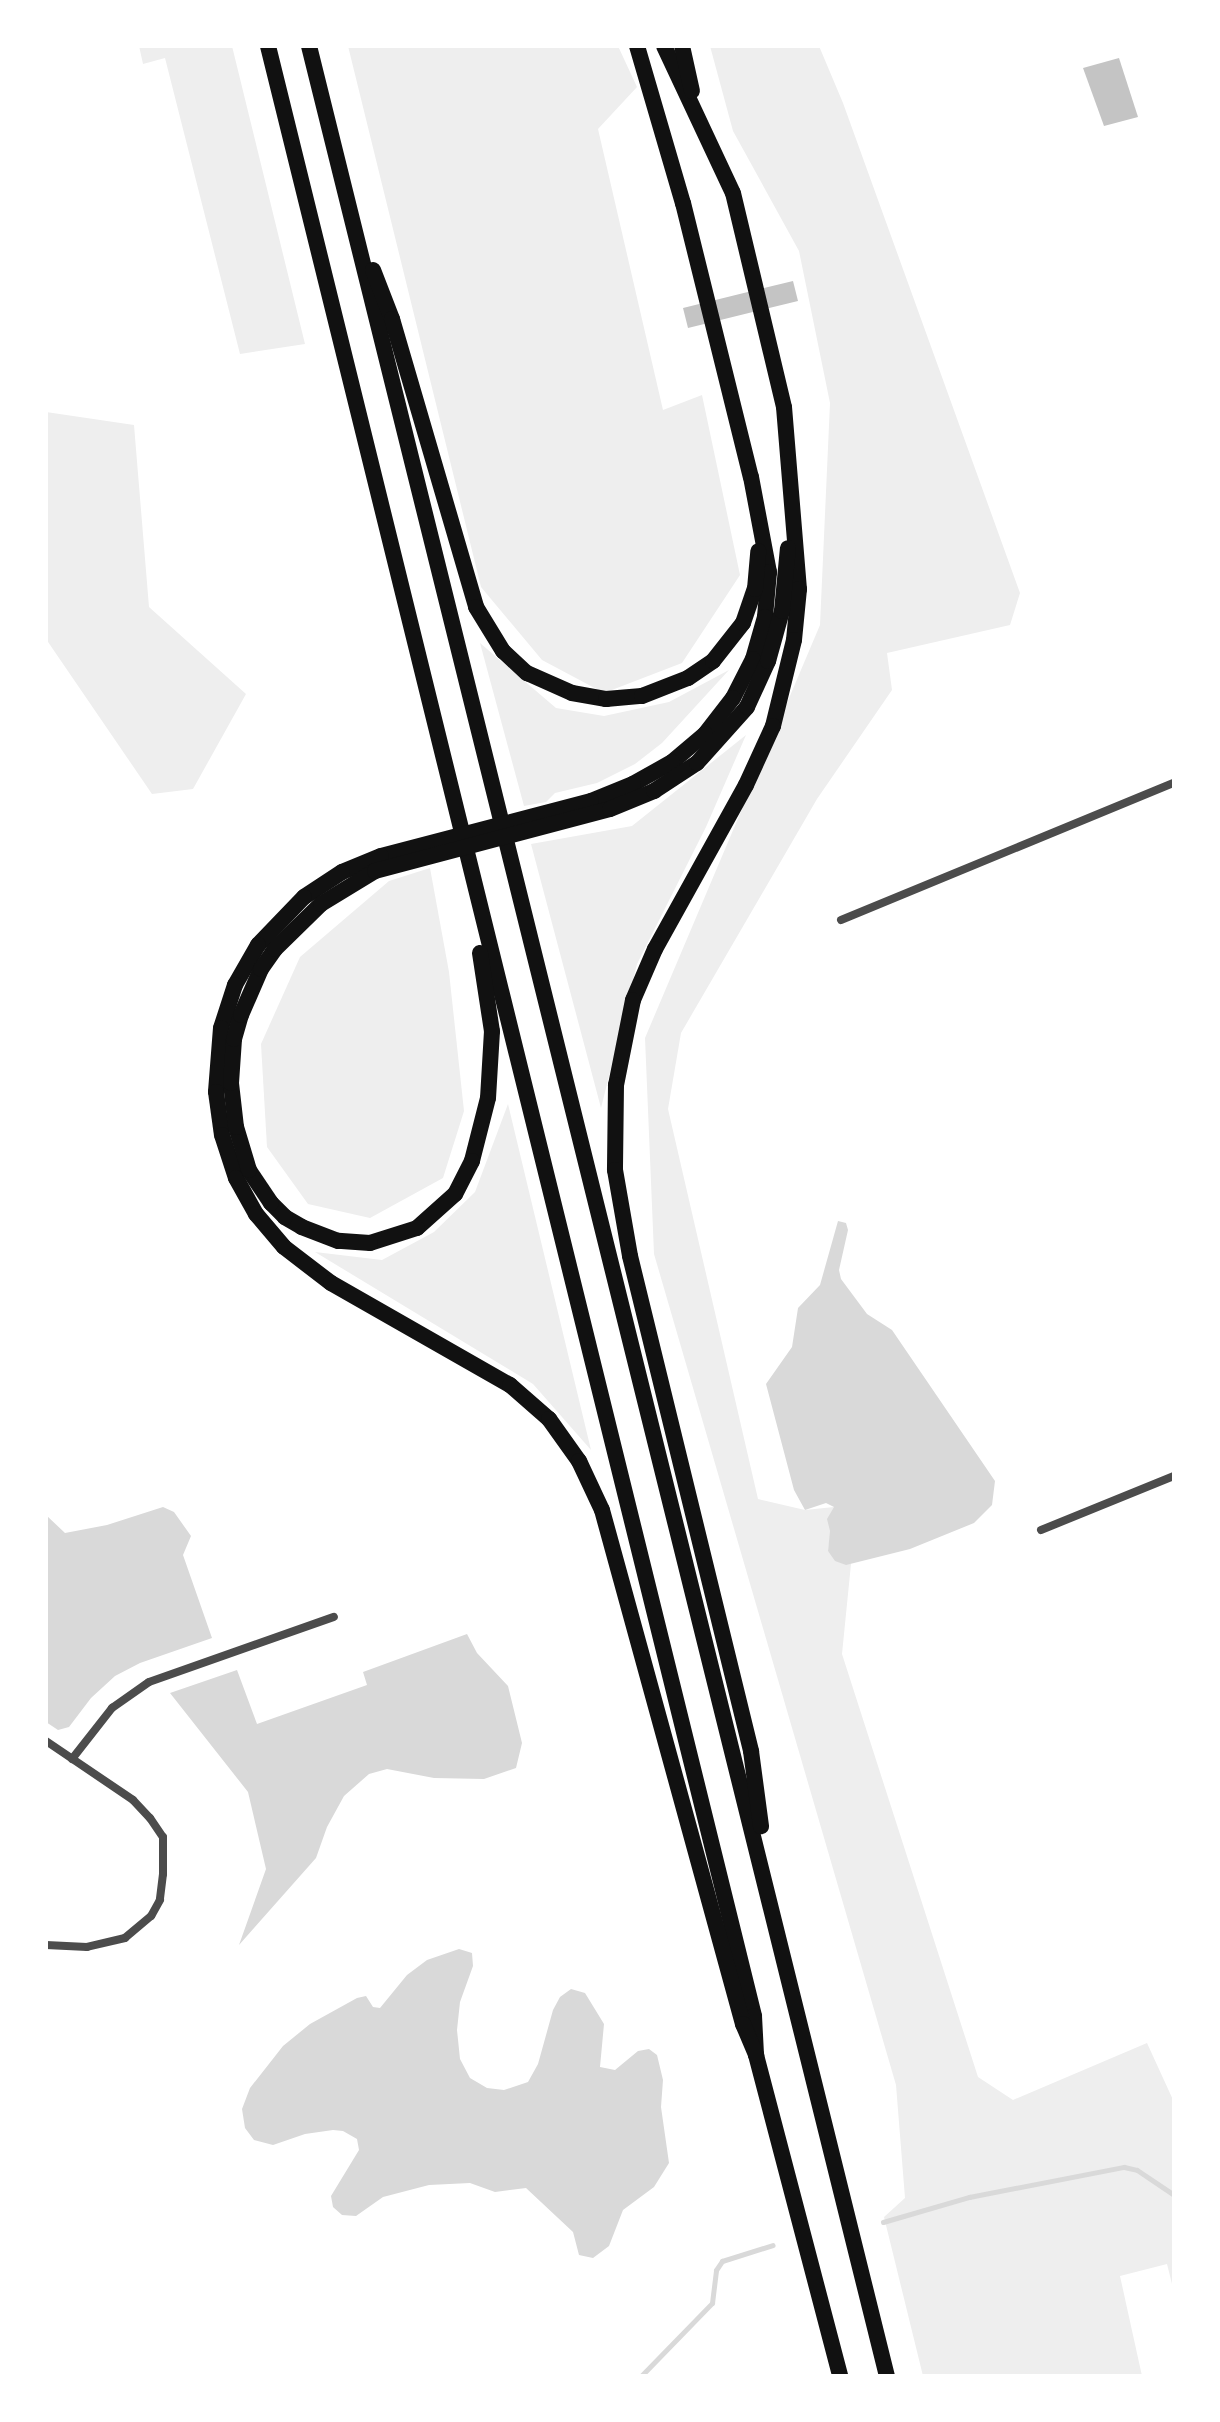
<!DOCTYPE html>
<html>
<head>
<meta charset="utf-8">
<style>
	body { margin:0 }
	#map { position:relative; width:1220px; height:2422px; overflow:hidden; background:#fff; font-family:"Open Sans",sans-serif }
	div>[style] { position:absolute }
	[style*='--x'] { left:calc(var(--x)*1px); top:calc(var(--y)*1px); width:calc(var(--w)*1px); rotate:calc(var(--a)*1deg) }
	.green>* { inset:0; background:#eee }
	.water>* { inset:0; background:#d9d9d9 }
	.stream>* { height:5px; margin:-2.5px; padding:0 2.5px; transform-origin:2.5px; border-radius:2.5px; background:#d9d9d9 }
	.building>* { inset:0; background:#c4c4c4 }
	.minor>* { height:8px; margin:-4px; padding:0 4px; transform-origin:4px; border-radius:4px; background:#4c4c4c }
	.motorway>* { height:16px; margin:-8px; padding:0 8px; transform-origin:8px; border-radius:8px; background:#111 }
	span { translate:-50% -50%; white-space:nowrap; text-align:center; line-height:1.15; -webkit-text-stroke:8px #fff; paint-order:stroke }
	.frame { position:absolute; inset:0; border:48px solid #fff; pointer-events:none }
</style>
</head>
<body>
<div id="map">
	<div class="green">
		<i style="clip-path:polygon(139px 46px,232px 46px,305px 344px,240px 354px,165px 58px,143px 64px)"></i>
		<i style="clip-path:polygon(348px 46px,618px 46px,637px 87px,598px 129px,663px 410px,702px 395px,740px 575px,682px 663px,604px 693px,542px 660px,481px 587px)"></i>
		<i style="clip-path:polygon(710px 46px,819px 46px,843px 103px,1020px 593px,1010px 625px,887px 653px,892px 690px,817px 799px,681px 1033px,668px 1109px,758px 1499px,805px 1510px,834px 1507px,828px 1551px,851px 1564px,842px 1654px,978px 2077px,1013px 2100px,1147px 2043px,1174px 2102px,1174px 2292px,1167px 2264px,1120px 2276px,1142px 2376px,923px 2376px,884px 2217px,905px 2198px,896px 2085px,654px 1254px,645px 1038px,820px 625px,830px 403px,799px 251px,733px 131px)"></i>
		<i style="clip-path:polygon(46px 412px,134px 425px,149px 607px,246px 694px,193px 789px,152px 794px,46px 639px)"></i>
		<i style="clip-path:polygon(480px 643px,556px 708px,604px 716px,669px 702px,729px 670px,662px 743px,635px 764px,597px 783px,555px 793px,546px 802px,524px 806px)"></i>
		<i style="clip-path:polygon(746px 735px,706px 827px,637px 964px,601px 1108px,531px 844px,632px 826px)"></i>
		<i style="clip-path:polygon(430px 868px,449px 972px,464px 1111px,443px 1178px,370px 1218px,308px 1204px,267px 1147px,261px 1044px,300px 957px,389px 881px)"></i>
		<i style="clip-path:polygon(508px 1104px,591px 1450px,533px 1384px,315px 1252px,382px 1260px,434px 1232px,475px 1192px)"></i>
	</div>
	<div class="water">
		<i style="clip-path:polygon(838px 1221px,846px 1223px,848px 1230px,839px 1270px,841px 1279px,867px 1314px,892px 1330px,995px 1481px,992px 1505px,974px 1523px,910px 1549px,846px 1565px,835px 1561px,828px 1551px,830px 1531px,827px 1519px,834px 1507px,826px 1503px,805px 1510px,794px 1490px,766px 1384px,792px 1347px,798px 1308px,820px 1285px)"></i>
		<i style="clip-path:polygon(163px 1507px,174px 1512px,191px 1536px,183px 1555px,212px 1638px,140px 1663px,115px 1676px,91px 1698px,69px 1727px,58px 1730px,46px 1722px,46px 1515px,65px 1533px,107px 1525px)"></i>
		<i style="clip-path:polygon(467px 1634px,477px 1653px,508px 1686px,522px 1743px,516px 1768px,484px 1779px,434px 1778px,387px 1769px,369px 1774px,344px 1796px,327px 1827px,316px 1858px,239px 1945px,266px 1869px,248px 1792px,170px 1693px,237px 1670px,257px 1724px,367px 1685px,363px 1672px)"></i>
		<i style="clip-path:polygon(459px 1949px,472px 1953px,473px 1966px,460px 2002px,457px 2030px,460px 2059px,470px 2078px,487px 2088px,504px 2090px,528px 2082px,538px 2064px,553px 2010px,560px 1997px,571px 1989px,585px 1993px,604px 2024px,600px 2067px,615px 2070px,638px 2051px,649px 2049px,657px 2055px,663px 2080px,661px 2107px,669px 2163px,654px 2187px,623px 2210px,609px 2246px,593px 2258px,579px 2255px,573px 2232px,526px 2188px,495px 2192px,470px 2183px,429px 2185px,383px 2197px,356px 2216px,342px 2215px,333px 2207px,331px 2196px,359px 2150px,357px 2139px,343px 2131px,333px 2130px,305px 2134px,273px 2145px,254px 2140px,245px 2128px,242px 2109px,250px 2088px,283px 2046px,310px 2024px,357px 1998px,366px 1996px,373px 2007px,380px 2008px,407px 1975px,427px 1960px)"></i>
	</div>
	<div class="stream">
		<i style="--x:883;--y:2222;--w:90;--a:-16.2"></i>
		<i style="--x:969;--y:2197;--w:158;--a:-11"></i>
		<i style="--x:1124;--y:2167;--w:13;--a:13"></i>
		<i style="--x:1137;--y:2170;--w:45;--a:34"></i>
		<i style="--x:641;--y:2376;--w:102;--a:-45.8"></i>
		<i style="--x:712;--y:2303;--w:33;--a:-83"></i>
		<i style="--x:716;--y:2270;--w:11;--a:-56"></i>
		<i style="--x:722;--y:2261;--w:53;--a:-17.4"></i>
	</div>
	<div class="building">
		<i style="clip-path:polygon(1119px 58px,1138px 117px,1104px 126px,1083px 68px)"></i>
		<i style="clip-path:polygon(793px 281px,798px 301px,688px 328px,683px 308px)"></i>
	</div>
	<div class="minor">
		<i style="--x:841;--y:920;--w:360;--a:-22.4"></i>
		<i style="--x:1041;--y:1530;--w:144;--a:-22.1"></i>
		<i style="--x:46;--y:1741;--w:105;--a:34.1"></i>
		<i style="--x:133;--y:1800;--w:25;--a:47"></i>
		<i style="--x:150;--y:1818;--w:23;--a:56"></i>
		<i style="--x:163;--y:1837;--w:37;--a:90"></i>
		<i style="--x:163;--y:1874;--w:26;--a:97"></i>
		<i style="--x:160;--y:1900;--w:18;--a:119"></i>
		<i style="--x:151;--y:1916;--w:34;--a:140"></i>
		<i style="--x:125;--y:1938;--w:39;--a:167"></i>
		<i style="--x:87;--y:1947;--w:41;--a:-177.2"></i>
		<i style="--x:72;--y:1759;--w:65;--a:-51.9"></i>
		<i style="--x:112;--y:1708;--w:45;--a:-35.1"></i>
		<i style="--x:149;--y:1682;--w:196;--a:-19.4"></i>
	</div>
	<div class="motorway">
		<i style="--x:268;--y:46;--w:2029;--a:76.14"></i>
		<i style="--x:754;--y:2016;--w:39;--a:87"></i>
		<i style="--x:756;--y:2055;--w:332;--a:75.3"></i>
		<i style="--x:309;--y:46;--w:2401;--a:76.07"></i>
		<i style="--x:637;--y:46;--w:164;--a:73.7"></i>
		<i style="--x:683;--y:203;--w:282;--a:76.1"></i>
		<i style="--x:751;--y:477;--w:97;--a:79.3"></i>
		<i style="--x:769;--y:572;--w:45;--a:95.1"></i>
		<i style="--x:765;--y:617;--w:44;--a:105.9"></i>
		<i style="--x:753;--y:659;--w:44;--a:117.1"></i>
		<i style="--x:733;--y:698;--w:46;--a:127.9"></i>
		<i style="--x:705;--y:734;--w:43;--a:139.7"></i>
		<i style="--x:672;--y:762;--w:45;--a:150.6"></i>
		<i style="--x:633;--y:784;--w:45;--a:158"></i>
		<i style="--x:591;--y:801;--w:217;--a:165.3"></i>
		<i style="--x:381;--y:856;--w:42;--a:157.7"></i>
		<i style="--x:342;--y:872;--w:45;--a:146.7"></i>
		<i style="--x:304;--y:897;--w:66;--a:133.8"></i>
		<i style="--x:258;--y:945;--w:46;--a:119.9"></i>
		<i style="--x:235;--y:985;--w:45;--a:108"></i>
		<i style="--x:221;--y:1028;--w:64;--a:94.5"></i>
		<i style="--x:216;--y:1092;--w:43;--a:82.1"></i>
		<i style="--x:222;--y:1135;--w:45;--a:72"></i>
		<i style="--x:236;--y:1178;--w:41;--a:60.9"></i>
		<i style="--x:256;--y:1214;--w:43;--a:49.7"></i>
		<i style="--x:284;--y:1247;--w:59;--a:37.5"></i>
		<i style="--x:331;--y:1283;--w:206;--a:29.7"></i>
		<i style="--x:510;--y:1385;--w:52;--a:41.1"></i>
		<i style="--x:549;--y:1419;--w:52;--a:54.5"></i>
		<i style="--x:579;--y:1461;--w:54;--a:64.9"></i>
		<i style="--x:602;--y:1510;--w:533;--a:74.66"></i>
		<i style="--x:743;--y:2024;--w:34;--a:67"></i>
		<i style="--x:664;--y:46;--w:162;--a:64.9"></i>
		<i style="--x:733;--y:193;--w:220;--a:76.6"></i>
		<i style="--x:784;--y:407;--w:183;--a:85.3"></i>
		<i style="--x:799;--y:589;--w:51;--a:95.6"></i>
		<i style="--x:794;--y:640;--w:89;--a:103.7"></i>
		<i style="--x:773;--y:726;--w:65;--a:114.6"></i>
		<i style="--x:746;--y:785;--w:188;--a:119"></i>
		<i style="--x:655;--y:949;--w:56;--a:113.3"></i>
		<i style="--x:633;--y:1000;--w:87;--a:101.3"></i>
		<i style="--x:616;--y:1085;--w:85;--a:90.7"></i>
		<i style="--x:615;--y:1170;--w:87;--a:80.1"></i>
		<i style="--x:630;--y:1256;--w:510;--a:76.26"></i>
		<i style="--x:751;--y:1751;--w:76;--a:82.4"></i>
		<i style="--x:682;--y:46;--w:46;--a:77.5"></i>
		<i style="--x:373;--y:270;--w:53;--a:68.8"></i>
		<i style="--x:392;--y:319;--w:300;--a:73.7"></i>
		<i style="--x:476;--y:607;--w:52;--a:58.5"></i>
		<i style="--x:503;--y:651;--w:33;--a:43"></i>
		<i style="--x:527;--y:673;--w:49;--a:24"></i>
		<i style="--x:572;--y:693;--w:35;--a:10"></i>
		<i style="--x:606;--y:699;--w:36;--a:-5"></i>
		<i style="--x:642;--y:696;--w:49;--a:-21.4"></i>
		<i style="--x:688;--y:678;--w:30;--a:-34"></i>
		<i style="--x:713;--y:661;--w:48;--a:-51.7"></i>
		<i style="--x:743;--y:623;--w:36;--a:-71"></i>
		<i style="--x:755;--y:589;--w:38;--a:-85"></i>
		<i style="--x:480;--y:953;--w:79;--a:81.3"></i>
		<i style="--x:492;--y:1031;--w:67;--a:93.4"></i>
		<i style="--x:488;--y:1098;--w:65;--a:104.3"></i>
		<i style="--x:472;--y:1161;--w:37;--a:117"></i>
		<i style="--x:455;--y:1194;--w:51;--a:138.2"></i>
		<i style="--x:417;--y:1228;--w:49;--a:162.3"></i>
		<i style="--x:370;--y:1243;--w:32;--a:-176"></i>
		<i style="--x:338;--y:1241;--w:39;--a:-159"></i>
		<i style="--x:302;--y:1227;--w:20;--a:-150"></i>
		<i style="--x:285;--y:1217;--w:20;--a:-135"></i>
		<i style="--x:271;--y:1203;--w:40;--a:-124"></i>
		<i style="--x:249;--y:1170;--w:45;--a:-106.8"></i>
		<i style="--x:236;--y:1127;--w:44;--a:-96.5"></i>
		<i style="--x:231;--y:1083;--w:44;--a:-86.1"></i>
		<i style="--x:234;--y:1039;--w:25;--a:-74"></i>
		<i style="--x:241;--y:1015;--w:50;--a:-66.5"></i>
		<i style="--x:261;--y:969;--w:24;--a:-55"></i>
		<i style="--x:275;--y:949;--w:64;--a:-44.4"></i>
		<i style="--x:321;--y:904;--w:63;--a:-31.4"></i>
		<i style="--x:375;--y:871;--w:243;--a:-14.8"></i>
		<i style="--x:610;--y:809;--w:48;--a:-22.2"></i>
		<i style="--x:654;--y:791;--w:51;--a:-33.1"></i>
		<i style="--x:697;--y:763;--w:75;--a:-48.2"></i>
		<i style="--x:747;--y:707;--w:51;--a:-65.5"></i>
		<i style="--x:768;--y:661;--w:52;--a:-74.4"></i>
		<i style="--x:782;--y:611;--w:63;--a:-84.6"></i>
	</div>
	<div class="frame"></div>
</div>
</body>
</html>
